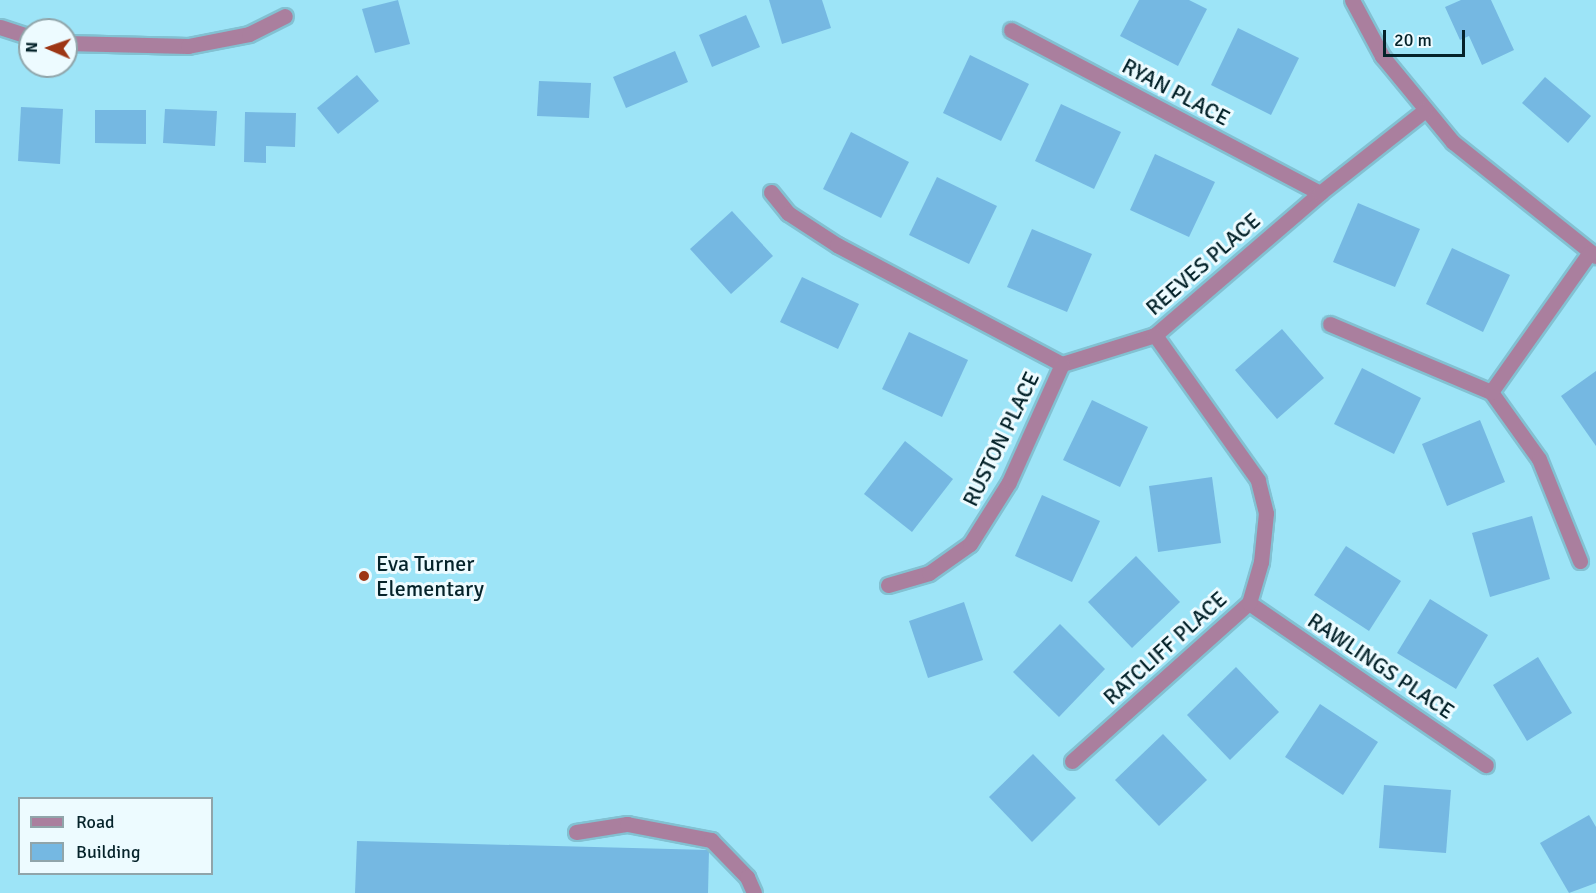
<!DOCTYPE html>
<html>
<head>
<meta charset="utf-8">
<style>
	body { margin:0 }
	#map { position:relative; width:1596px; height:893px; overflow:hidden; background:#9de4f7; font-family:Signika,sans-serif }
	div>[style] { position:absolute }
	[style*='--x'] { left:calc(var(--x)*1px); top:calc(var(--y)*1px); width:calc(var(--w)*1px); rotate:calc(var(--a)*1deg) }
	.building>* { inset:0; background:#75b8e2 }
	.roads { filter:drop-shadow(2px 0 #82c1d2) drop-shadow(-2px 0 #82c1d2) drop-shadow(0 2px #82c1d2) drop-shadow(0 -2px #82c1d2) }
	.minor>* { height:15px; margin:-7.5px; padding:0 7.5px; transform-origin:7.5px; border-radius:7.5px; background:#aa7f9e }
	.dots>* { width:16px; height:16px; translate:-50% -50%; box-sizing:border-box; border:3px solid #edfbff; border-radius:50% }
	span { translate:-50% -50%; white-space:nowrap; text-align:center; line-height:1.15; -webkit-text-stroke:6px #edfbff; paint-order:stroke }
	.street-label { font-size:22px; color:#05232a }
	.poi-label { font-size:22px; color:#05232a }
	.left { translate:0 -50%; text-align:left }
	.legend { position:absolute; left:18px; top:797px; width:195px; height:78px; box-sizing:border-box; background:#edfbff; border:2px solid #90a5aa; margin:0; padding:8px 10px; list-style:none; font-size:18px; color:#05232a }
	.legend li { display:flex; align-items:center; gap:12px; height:30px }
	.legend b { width:30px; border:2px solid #90a5aa }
	.north { position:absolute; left:18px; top:18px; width:60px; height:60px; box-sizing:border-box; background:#edfbff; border:2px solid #90a5aa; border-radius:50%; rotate:272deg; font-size:16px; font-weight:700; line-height:24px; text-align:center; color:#05232a }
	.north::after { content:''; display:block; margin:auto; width:21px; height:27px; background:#9d3615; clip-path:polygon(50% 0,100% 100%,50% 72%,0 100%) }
	.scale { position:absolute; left:1383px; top:30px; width:82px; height:27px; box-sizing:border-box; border:3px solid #05232a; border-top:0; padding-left:8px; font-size:18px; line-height:21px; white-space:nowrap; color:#05232a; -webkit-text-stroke:4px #edfbff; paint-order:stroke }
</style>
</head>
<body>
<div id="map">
	<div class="building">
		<i style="clip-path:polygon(398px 0,410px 44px,375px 53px,362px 9px)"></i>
		<i style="clip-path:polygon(769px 0,822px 0,831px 28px,782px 44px)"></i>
		<i style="clip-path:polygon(1139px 0,1189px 0,1207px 9px,1178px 66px,1120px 36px)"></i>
		<i style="clip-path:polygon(1461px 0,1491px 0,1514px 50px,1482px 65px,1469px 36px,1460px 40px,1445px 7px)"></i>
		<i style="clip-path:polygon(746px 15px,760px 47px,712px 67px,699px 35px)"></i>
		<i style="clip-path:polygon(1238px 28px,1299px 58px,1271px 115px,1211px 85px)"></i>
		<i style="clip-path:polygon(675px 51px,688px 82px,626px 108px,613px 77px)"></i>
		<i style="clip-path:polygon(970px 55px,1029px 84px,1001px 141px,943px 113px)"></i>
		<i style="clip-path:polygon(357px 75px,379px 101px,338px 134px,317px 108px)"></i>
		<i style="clip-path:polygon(1545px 77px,1591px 116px,1568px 143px,1522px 103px)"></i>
		<i style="clip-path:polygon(539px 81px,591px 83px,589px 118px,537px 116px)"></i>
		<i style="clip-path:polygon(1061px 104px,1121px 132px,1094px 189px,1035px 161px)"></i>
		<i style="clip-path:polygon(21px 107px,63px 109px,60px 164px,18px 161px)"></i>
		<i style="clip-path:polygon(165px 109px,217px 111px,215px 146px,163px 143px)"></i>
		<i style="clip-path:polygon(95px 110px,146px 110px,146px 144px,95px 143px)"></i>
		<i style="clip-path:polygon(245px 112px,296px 113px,295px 147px,266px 146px,266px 163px,244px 162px)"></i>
		<i style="clip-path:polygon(851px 132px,909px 162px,881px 218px,823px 189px)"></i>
		<i style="clip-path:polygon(1155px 154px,1215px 182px,1189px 237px,1130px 210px)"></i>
		<i style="clip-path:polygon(937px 177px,997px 206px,969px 264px,909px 235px)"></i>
		<i style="clip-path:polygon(1358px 203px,1420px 229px,1395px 287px,1333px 262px)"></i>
		<i style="clip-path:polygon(732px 211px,773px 256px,731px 294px,690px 249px)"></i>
		<i style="clip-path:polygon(1032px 229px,1092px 254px,1067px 312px,1007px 287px)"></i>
		<i style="clip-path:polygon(1452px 248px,1510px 275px,1483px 332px,1426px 304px)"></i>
		<i style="clip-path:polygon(802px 277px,859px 304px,838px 349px,780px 322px)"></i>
		<i style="clip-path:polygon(1282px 329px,1324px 378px,1277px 419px,1235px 370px)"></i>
		<i style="clip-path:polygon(909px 332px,968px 360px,942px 417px,882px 389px)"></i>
		<i style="clip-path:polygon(1362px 368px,1421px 398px,1394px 454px,1334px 424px)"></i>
		<i style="clip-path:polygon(1596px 371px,1596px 446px,1561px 396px)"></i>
		<i style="clip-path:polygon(1092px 400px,1148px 427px,1120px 487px,1063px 460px)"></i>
		<i style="clip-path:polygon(1480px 420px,1505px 482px,1447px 506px,1422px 444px)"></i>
		<i style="clip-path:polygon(905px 441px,953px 479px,912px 532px,864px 494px)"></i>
		<i style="clip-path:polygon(1212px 477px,1221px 543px,1158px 552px,1149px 486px)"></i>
		<i style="clip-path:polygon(1042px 495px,1100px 521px,1072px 582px,1015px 556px)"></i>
		<i style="clip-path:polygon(1532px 516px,1550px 579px,1490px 597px,1472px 533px)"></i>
		<i style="clip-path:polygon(1346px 546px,1401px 581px,1369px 631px,1314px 595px)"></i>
		<i style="clip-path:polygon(1136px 556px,1180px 602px,1132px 648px,1088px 602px)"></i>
		<i style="clip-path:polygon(1430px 599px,1488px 635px,1456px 689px,1397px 653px)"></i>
		<i style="clip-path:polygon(964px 602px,983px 660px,928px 678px,909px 621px)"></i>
		<i style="clip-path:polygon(1060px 624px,1105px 669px,1059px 717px,1013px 672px)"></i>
		<i style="clip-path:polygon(1538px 657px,1572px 713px,1527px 741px,1493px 685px)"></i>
		<i style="clip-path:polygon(1236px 667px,1279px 712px,1230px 760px,1187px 715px)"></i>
		<i style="clip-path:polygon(1320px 704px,1378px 742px,1343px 795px,1285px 757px)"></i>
		<i style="clip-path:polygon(1163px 734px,1207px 780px,1159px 826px,1115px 780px)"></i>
		<i style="clip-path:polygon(1033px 754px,1076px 798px,1032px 842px,989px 797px)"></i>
		<i style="clip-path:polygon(1384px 785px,1451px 790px,1446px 853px,1379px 848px)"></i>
		<i style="clip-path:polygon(1589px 815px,1596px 827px,1596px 883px,1569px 893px,1540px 843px)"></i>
		<i style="clip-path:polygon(357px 841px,709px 850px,708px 893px,355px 893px)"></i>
	</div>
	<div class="roads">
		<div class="minor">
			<i style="--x:1352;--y:0;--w:64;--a:61.8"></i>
			<i style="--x:1382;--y:56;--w:112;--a:50.5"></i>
			<i style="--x:1453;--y:142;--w:183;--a:38.6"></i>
			<i style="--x:0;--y:27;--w:32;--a:18"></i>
			<i style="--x:1011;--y:30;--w:349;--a:27.8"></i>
			<i style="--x:66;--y:43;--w:122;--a:1.4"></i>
			<i style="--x:188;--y:46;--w:62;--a:-11.1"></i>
			<i style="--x:249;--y:34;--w:40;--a:-26.6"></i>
			<i style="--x:771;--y:192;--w:27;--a:51"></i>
			<i style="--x:788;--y:213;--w:59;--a:33.1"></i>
			<i style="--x:837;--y:245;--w:255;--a:27.9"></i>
			<i style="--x:1062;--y:364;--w:97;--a:-17.3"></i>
			<i style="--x:1155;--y:335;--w:218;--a:-40.7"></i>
			<i style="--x:1320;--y:193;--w:134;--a:-38.3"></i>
			<i style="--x:1330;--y:324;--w:175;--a:22.9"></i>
			<i style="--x:1491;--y:392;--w:82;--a:54.4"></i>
			<i style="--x:1539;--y:459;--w:110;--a:68.1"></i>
			<i style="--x:1491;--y:392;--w:171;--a:-54.7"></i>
			<i style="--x:888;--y:585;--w:43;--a:-16.3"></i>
			<i style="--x:929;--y:573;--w:50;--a:-35.3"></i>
			<i style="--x:970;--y:544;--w:73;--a:-57.8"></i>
			<i style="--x:1009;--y:482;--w:129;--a:-65.8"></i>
			<i style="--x:1249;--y:603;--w:287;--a:34.4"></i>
			<i style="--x:1072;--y:761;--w:237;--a:-41.8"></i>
			<i style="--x:1249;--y:603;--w:43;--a:-73.7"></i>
			<i style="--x:1261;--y:562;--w:49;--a:-84.2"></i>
			<i style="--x:1266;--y:513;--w:34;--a:-104"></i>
			<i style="--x:1258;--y:480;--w:178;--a:-125.4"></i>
			<i style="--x:576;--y:832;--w:52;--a:-8.9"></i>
			<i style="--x:627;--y:824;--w:86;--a:10.8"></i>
			<i style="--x:711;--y:840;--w:52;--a:45.8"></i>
			<i style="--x:747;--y:877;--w:17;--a:66"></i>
		</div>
	</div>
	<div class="dots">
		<i style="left:364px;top:576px;background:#9d3615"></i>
	</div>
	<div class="street-label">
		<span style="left:1176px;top:92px;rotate:28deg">RYAN PLACE</span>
		<span style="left:1203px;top:264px;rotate:-41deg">REEVES PLACE</span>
		<span style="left:1001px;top:439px;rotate:-64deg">RUSTON PLACE</span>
		<span style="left:1165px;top:648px;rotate:-42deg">RATCLIFF PLACE</span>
		<span style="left:1381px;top:666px;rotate:34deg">RAWLINGS PLACE</span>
	</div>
	<div class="poi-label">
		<span class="left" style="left:376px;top:576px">Eva Turner<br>Elementary</span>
	</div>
	<ul class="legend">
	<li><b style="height:8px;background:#aa7f9e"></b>Road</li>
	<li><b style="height:16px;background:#75b8e2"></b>Building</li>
	</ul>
	<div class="north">N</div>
	<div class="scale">20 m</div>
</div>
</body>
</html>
